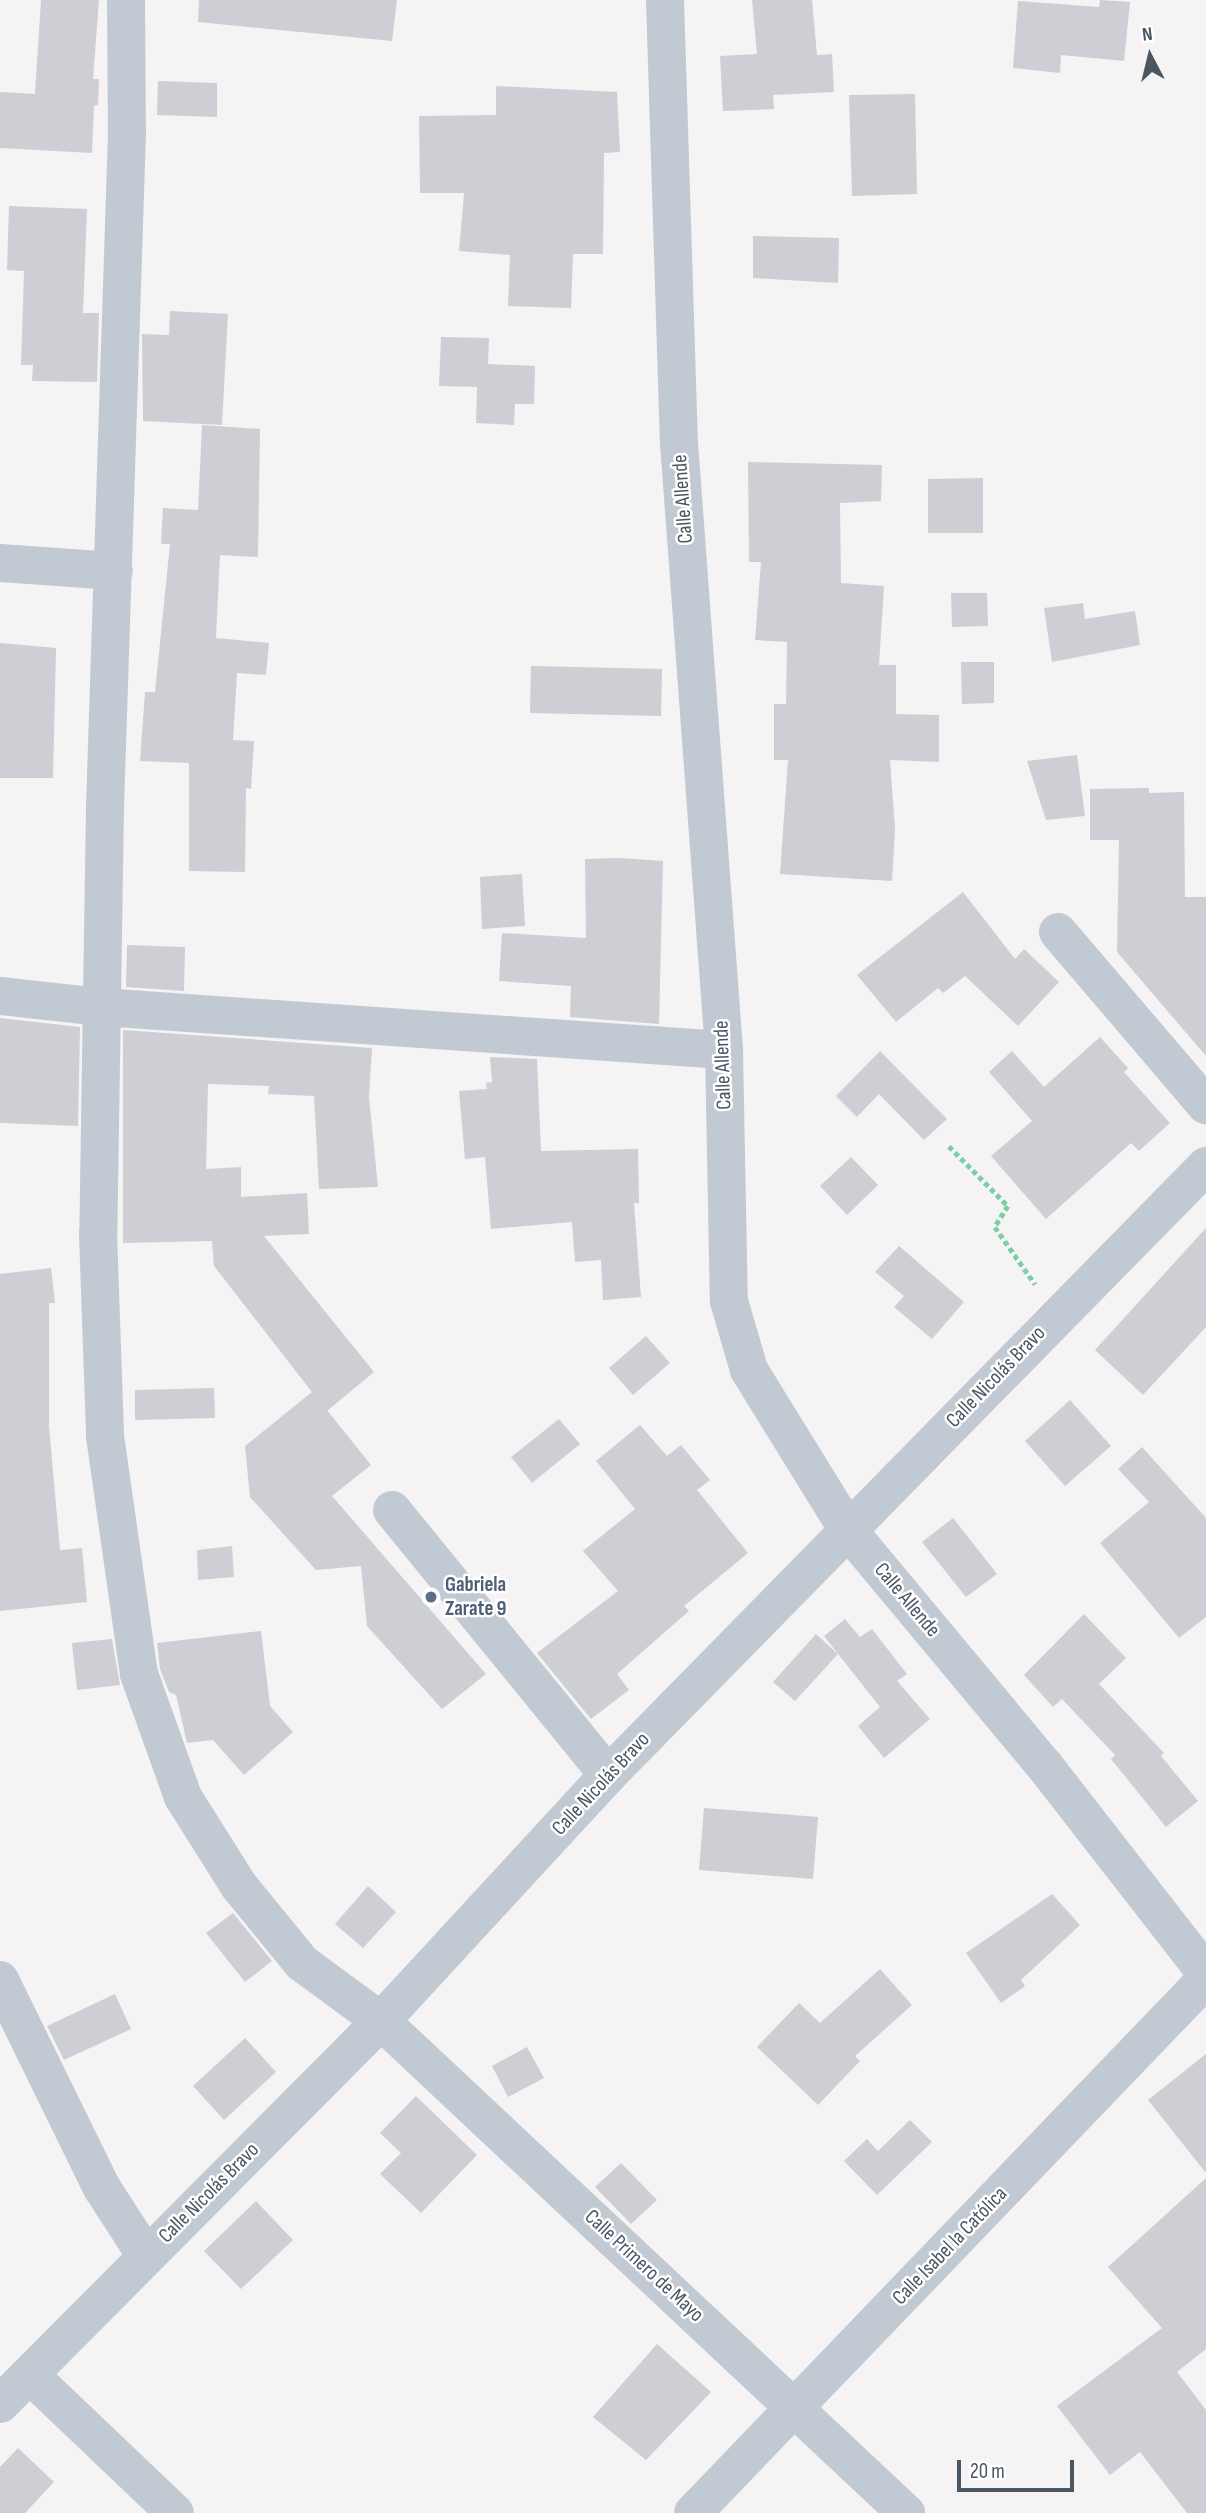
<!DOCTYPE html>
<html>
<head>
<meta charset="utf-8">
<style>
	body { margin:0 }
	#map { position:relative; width:1206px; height:2513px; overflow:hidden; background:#f5f3f3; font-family:"Sofia Sans Condensed",sans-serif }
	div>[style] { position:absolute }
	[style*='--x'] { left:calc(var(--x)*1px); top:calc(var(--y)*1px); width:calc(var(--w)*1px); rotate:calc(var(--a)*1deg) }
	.building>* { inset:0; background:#cdcfd5 }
	.path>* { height:4.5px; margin-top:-2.25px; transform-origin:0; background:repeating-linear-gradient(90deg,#7ad0a6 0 5px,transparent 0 8.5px) }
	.minor>* { height:38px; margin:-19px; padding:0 19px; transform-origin:19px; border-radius:19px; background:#c1cad2 }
	.dots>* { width:19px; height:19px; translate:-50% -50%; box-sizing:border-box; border:4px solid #fff; border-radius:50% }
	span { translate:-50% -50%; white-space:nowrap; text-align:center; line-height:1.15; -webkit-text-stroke:5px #fff; paint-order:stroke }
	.street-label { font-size:21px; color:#4a5661 }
	.service-label { font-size:21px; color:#4e5e75; font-weight:700 }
	.left { translate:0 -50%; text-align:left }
	.north { position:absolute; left:1115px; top:21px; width:70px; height:70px; -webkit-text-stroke:5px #fff; paint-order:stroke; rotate:353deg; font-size:19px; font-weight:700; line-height:28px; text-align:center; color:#4a5661 }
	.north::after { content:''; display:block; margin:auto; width:24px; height:32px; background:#4a5661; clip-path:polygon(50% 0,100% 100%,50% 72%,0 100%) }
	.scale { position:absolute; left:957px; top:2460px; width:117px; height:32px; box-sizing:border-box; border:4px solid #4a5661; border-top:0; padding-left:9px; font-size:21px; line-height:24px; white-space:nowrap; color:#4a5661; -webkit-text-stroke:5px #fff; paint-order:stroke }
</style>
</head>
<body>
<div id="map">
	<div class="building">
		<i style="clip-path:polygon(41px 0,99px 0,93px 79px,99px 79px,98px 105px,94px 106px,92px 153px,0 148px,0 92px,35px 94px)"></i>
		<i style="clip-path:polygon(199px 0,397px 0,392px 41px,198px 22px)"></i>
		<i style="clip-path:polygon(752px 0,812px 0,817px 55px,832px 54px,834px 92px,773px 95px,774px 109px,723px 111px,720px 56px,757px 54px)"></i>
		<i style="clip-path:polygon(1100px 0,1130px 2px,1124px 61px,1061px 55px,1060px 73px,1013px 68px,1018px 1px,1099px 7px)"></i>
		<i style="clip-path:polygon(158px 81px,217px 83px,217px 117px,157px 115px)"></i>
		<i style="clip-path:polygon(496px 86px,617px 92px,620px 152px,604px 153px,603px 254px,573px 254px,571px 308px,508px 306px,510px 255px,459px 251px,464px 193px,420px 193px,419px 116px,496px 115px)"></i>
		<i style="clip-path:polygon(915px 94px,917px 194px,852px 196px,849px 95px)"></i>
		<i style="clip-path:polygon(9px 206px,87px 209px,83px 313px,99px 313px,97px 382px,32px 381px,33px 365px,21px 365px,24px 271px,7px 270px)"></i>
		<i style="clip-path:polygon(753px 236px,839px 238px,838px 283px,753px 278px)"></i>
		<i style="clip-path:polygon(170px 311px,228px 314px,222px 425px,143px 421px,142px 334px,169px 335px)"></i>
		<i style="clip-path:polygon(441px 337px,489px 338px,488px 364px,535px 366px,534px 404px,515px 404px,514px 425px,476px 423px,477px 387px,439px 386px)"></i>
		<i style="clip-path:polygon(202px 425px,260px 429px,258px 557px,220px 555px,216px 638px,269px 643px,266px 675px,237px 673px,233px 740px,254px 741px,251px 789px,246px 788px,245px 872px,189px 871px,189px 763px,140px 761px,145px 692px,155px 692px,170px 544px,161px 544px,163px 508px,198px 510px)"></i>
		<i style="clip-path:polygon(748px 462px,882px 465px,881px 501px,840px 503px,841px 583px,884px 586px,879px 665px,896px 665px,896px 714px,939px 715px,939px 762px,890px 760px,895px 829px,892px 881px,780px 874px,788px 760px,774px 760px,774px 704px,786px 704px,787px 642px,755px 640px,761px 562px,749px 562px)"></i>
		<i style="clip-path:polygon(983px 478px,983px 533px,928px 533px,928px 479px)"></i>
		<i style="clip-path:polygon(951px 593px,987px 593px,988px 626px,952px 627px)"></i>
		<i style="clip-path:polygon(1083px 603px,1085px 619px,1135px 611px,1140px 645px,1052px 662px,1044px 608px)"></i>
		<i style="clip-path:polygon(0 643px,56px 648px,53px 778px,0 778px)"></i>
		<i style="clip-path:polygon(961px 662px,994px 662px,994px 703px,962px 704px)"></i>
		<i style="clip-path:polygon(531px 666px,662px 669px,661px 716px,530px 713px)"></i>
		<i style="clip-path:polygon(1077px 755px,1085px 816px,1046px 820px,1027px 761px)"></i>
		<i style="clip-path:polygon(1149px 788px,1149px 793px,1184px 792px,1185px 897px,1206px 897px,1206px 1056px,1117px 952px,1119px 840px,1090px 840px,1090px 789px)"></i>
		<i style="clip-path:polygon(619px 858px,663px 861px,659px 1024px,570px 1017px,571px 986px,499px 981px,502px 933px,586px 938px,585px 859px)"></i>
		<i style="clip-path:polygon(522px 874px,525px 926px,482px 929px,480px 877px)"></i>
		<i style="clip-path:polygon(963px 892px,1015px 959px,1024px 949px,1059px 982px,1018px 1026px,965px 976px,943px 993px,938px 988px,896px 1022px,857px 975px)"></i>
		<i style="clip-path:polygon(127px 945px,185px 947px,184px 991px,126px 987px)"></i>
		<i style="clip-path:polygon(0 1018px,80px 1027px,78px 1126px,0 1123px)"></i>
		<i style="clip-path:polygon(123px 1030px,372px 1048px,369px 1097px,378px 1187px,319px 1189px,314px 1096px,268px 1094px,269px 1086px,208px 1084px,206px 1169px,241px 1167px,241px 1197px,307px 1193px,309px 1234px,264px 1236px,374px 1372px,327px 1411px,314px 1394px,371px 1465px,332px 1496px,486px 1674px,442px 1709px,367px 1626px,361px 1566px,316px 1570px,250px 1497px,245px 1446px,312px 1392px,214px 1266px,212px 1241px,123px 1243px)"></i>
		<i style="clip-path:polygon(1100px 1037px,1128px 1068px,1124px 1072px,1170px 1123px,1139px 1151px,1131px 1143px,1046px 1219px,991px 1156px,1032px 1121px,989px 1072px,1012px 1051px,1044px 1087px)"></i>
		<i style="clip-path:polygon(880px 1051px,947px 1119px,924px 1140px,879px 1094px,857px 1117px,836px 1096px)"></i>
		<i style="clip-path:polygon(490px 1057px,537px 1059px,541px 1151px,638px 1149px,639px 1203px,634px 1203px,641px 1297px,603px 1300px,601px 1260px,575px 1262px,572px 1222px,491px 1229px,485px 1157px,465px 1159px,459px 1091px,487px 1089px,486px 1083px,492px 1082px)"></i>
		<i style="clip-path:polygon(851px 1157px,878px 1185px,847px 1215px,820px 1186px)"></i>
		<i style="clip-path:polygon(1206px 1228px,1206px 1327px,1143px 1395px,1095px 1350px)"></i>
		<i style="clip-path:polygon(899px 1246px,964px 1302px,932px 1339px,894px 1307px,904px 1296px,875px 1272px)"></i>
		<i style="clip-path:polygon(51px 1268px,55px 1303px,49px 1303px,49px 1426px,60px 1550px,82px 1548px,87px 1602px,0 1611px,0 1274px)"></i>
		<i style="clip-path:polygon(646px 1336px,670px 1363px,633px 1395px,609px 1368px)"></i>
		<i style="clip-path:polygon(214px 1388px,215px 1418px,135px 1420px,135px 1390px)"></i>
		<i style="clip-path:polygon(1070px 1400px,1111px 1446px,1065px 1486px,1025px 1441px)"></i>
		<i style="clip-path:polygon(559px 1419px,580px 1444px,532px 1483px,511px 1457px)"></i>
		<i style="clip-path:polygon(640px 1425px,667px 1456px,681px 1445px,710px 1480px,697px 1490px,748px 1553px,684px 1606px,689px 1611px,617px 1674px,629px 1690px,591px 1719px,537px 1653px,618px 1591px,583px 1551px,635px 1509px,596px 1461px)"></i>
		<i style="clip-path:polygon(1142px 1447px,1206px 1518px,1206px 1617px,1179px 1638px,1100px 1543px,1149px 1502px,1118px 1469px)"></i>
		<i style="clip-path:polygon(953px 1518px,997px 1574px,966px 1597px,922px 1542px)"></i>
		<i style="clip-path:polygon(232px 1546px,234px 1577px,198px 1580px,197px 1550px)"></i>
		<i style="clip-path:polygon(1084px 1614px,1126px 1658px,1099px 1684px,1164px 1753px,1161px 1756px,1198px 1801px,1166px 1827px,1111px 1759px,1115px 1755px,1062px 1699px,1053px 1707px,1024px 1675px)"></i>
		<i style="clip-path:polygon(845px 1619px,860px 1637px,872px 1629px,907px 1674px,897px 1681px,930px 1719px,884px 1758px,858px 1726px,880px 1707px,824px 1636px)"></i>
		<i style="clip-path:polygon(261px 1631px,270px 1706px,293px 1732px,244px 1775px,213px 1740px,187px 1743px,176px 1695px,169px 1692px,160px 1669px,157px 1643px)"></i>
		<i style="clip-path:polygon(816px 1634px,838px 1654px,795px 1701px,773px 1682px)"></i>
		<i style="clip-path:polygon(112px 1639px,120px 1685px,77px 1690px,72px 1643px)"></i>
		<i style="clip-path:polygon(704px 1808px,818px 1817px,813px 1879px,699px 1870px)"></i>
		<i style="clip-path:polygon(368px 1886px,396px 1912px,363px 1948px,335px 1924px)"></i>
		<i style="clip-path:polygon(1052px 1894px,1080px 1925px,1021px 1980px,1025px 1986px,1001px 2003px,966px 1953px)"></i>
		<i style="clip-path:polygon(233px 1913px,272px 1961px,245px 1982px,206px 1933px)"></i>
		<i style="clip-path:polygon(880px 1969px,912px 2005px,855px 2056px,860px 2061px,818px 2105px,757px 2047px,799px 2003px,820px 2023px)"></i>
		<i style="clip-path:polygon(115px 1994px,131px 2029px,64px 2060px,47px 2026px)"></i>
		<i style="clip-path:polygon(245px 2038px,276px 2072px,224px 2120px,193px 2086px)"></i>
		<i style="clip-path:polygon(527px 2047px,544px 2078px,508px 2097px,492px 2066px)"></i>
		<i style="clip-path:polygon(1206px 2054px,1206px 2173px,1148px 2100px)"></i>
		<i style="clip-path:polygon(416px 2096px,477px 2155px,421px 2213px,380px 2174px,401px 2153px,380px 2133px)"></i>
		<i style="clip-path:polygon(910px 2120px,932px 2142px,877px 2195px,844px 2161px,867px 2139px,878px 2151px)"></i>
		<i style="clip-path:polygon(621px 2163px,657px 2200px,631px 2224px,595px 2187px)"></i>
		<i style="clip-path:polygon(1206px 2178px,1206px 2349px,1177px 2372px,1206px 2410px,1206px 2513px,1187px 2513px,1140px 2452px,1110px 2475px,1057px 2406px,1162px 2328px,1108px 2267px)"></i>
		<i style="clip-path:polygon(256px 2201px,293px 2240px,241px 2289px,204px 2251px)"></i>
		<i style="clip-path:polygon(657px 2344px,711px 2392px,646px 2460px,593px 2417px)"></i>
		<i style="clip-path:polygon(18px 2448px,54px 2482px,25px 2513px,0 2513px,0 2467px)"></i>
	</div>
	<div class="path">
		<i style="--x:949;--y:1146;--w:84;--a:45.5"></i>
		<i style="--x:1008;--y:1206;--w:25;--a:122"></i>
		<i style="--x:995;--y:1227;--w:70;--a:54.9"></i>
	</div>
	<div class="minor">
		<i style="--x:126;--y:0;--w:133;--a:89.6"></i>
		<i style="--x:127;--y:133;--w:674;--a:91.87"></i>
		<i style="--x:105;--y:807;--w:426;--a:90.9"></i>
		<i style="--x:98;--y:1233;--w:203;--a:88"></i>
		<i style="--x:105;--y:1436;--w:240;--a:81.9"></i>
		<i style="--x:139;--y:1674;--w:131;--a:70.3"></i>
		<i style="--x:183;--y:1797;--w:105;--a:57.8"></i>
		<i style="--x:239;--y:1886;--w:99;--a:50.7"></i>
		<i style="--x:302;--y:1963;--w:98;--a:36.3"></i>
		<i style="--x:381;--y:2021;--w:720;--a:43.14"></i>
		<i style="--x:665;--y:0;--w:443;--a:88.2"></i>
		<i style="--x:679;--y:443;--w:609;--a:85.76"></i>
		<i style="--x:724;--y:1050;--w:251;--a:88.9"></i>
		<i style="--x:729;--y:1301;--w:72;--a:73.8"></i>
		<i style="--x:749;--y:1370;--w:188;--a:58.3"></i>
		<i style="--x:848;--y:1530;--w:306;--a:50.2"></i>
		<i style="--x:1044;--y:1765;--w:264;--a:52.1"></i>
		<i style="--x:0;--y:563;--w:114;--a:4"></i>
		<i style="--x:1058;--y:932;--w:228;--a:49.5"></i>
		<i style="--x:0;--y:996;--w:102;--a:6.2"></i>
		<i style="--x:101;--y:1007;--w:624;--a:3.95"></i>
		<i style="--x:392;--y:1510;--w:342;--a:50.8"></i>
		<i style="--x:0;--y:1980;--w:232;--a:63.9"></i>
		<i style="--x:102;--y:2188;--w:81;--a:57.1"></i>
		<i style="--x:30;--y:2375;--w:200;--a:43.6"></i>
		<i style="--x:0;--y:2404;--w:540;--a:-45.15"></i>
		<i style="--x:381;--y:2021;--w:335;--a:-47.3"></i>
		<i style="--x:608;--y:1775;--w:854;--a:-45.52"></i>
		<i style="--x:693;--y:2513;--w:740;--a:-46.15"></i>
	</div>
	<div class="dots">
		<i style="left:431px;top:1597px;background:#5c6f8a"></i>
	</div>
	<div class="street-label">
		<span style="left:683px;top:499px;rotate:-94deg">Calle Allende</span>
		<span style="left:723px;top:1065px;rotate:-92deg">Calle Allende</span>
		<span style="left:996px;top:1377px;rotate:-46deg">Calle Nicolás Bravo</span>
		<span style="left:907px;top:1600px;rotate:50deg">Calle Allende</span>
		<span style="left:601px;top:1784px;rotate:-47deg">Calle Nicolás Bravo</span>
		<span style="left:209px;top:2193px;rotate:-45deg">Calle Nicolás Bravo</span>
		<span style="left:950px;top:2246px;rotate:-46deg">Calle Isabel la Católica</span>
		<span style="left:644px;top:2266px;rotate:43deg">Calle Primero de Mayo</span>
	</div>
	<div class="service-label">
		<span class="left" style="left:445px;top:1597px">Gabriela<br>Zarate 9</span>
	</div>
	<div class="north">N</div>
	<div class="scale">20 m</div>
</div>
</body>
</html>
